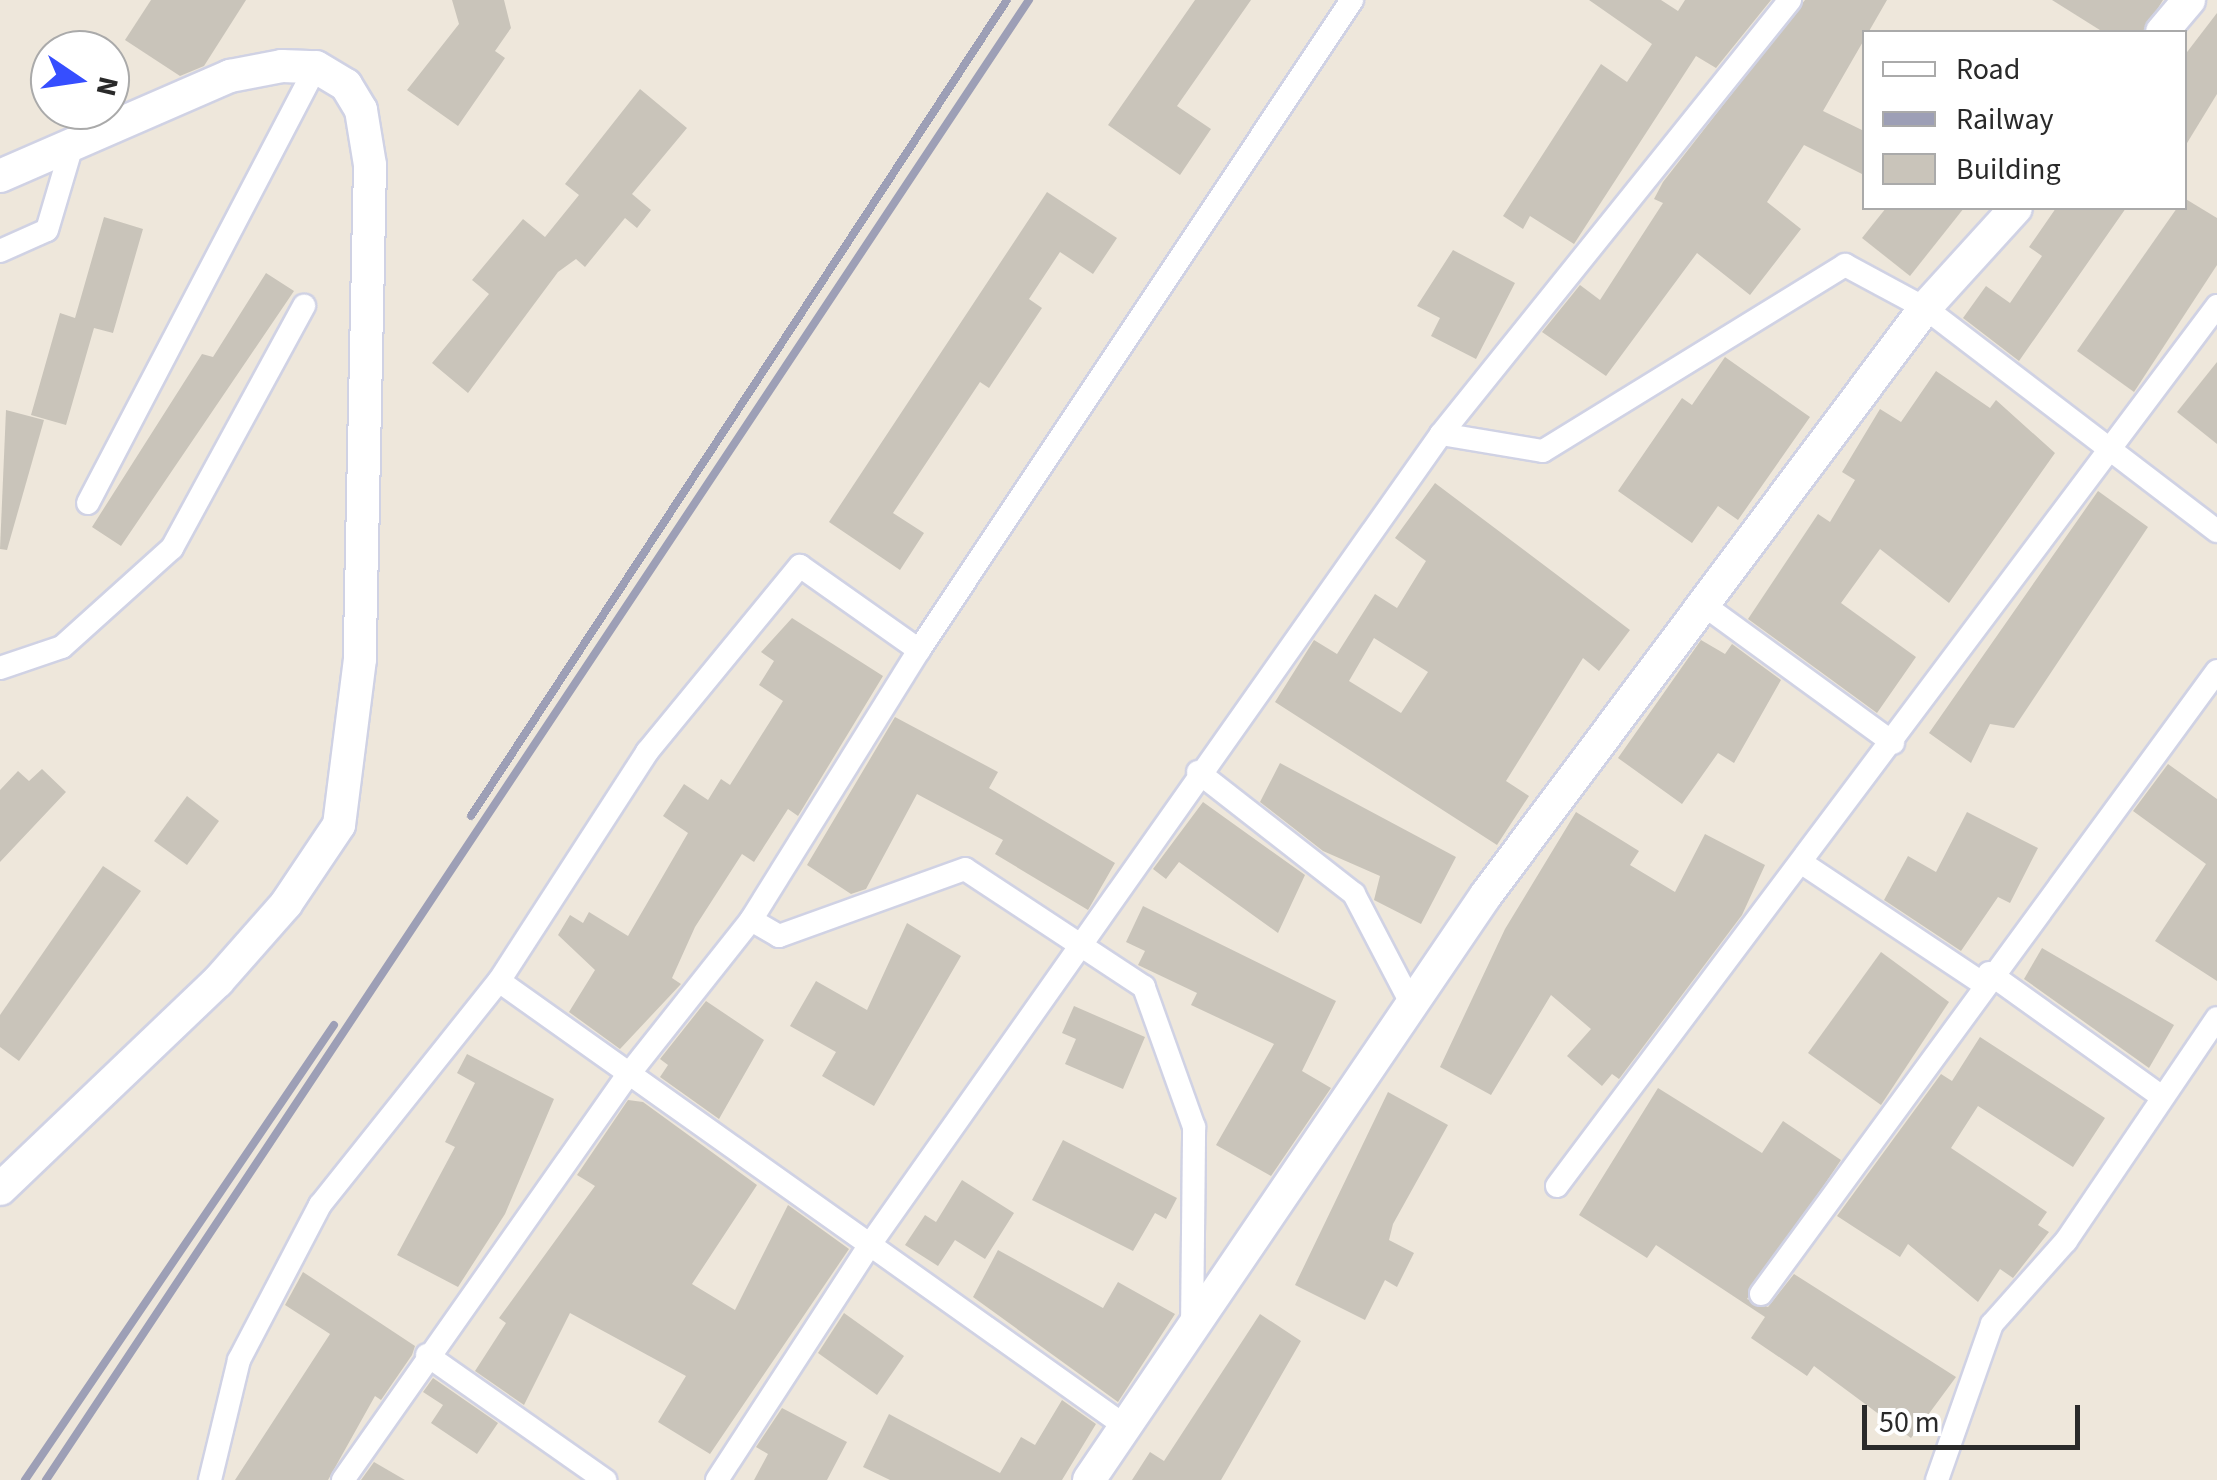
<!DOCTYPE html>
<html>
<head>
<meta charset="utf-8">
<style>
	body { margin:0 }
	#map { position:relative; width:2217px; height:1480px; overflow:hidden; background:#eee7db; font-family:"Source Sans 3",sans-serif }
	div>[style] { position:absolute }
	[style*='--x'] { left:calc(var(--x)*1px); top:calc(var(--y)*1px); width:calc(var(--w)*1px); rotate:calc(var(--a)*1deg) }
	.building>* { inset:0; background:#c9c4ba }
	.roads { filter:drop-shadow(2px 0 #d0d2e4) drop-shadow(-2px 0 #d0d2e4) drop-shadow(0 2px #d0d2e4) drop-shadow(0 -2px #d0d2e4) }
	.street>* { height:22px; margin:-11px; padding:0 11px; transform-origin:11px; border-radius:11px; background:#fff }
	.secondary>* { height:32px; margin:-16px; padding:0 16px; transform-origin:16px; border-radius:16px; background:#fff }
	.rail>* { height:8px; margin:-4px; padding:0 4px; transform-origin:4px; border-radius:4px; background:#9d9fb6 }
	span { translate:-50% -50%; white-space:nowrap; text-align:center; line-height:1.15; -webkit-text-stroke:9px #fff; paint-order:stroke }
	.legend { position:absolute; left:1862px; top:30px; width:325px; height:180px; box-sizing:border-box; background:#fff; border:2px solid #aaa; margin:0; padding:12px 18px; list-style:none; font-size:30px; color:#2a2a2a }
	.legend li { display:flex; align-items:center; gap:20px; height:50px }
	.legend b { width:50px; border:2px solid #aaa }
	.north { position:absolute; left:30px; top:30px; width:100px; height:100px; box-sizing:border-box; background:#fff; border:2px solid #aaa; border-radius:50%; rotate:103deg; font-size:28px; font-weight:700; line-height:40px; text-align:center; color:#2a2a2a }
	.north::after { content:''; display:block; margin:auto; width:35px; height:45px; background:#364eff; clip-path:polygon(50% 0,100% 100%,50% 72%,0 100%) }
	.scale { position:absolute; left:1862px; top:1405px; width:218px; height:45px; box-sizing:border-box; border:5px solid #2a2a2a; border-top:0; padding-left:12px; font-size:30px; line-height:35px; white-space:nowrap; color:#2a2a2a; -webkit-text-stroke:8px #fff; paint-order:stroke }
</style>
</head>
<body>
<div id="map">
	<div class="building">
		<i style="clip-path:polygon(151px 0,246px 0,204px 66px,180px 76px,125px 40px)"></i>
		<i style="clip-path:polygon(452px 0,504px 0,511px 28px,495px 51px,505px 58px,458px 126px,407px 90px,459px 24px)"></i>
		<i style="clip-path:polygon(1195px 0,1251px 0,1177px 106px,1211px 129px,1180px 175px,1108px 125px)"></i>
		<i style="clip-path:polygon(1589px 0,1661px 0,1678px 11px,1685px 0,1771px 0,1716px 68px,1696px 56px,1574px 244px,1530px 216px,1523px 229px,1503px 216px,1601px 64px,1627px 82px,1652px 44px)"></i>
		<i style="clip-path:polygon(1805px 0,1887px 0,1823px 111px,1864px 131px,1864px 175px,1804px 145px,1767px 202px,1801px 229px,1750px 295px,1697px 253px,1606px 376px,1542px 332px,1580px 285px,1600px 300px,1663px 203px,1654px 199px,1663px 182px)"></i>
		<i style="clip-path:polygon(2052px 0,2163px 0,2143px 32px,2103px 32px)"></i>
		<i style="clip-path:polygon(2217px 13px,2217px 94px,2184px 148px,2184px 56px)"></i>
		<i style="clip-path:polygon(640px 89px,687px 128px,632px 194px,651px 210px,637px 228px,625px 218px,585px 267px,576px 259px,558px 272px,468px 393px,432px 363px,489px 294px,472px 280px,523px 219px,545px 237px,579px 195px,565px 184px)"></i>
		<i style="clip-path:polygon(1047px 192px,1117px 238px,1093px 274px,1060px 252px,1029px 299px,1042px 308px,989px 388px,980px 382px,893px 513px,924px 533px,900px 570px,829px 522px)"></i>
		<i style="clip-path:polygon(2184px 198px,2217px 218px,2217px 265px,2134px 392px,2077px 351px)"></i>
		<i style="clip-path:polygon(1886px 208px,1964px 208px,1910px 276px,1862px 238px)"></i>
		<i style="clip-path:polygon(2056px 208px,2126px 208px,2019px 361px,1963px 318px,1986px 286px,2010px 303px,2042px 256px,2029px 247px)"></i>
		<i style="clip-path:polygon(104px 217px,143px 229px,113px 333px,94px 328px,66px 425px,31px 415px,60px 313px,75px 318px)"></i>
		<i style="clip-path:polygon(1453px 250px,1515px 283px,1476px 359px,1431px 336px,1440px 318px,1417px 306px)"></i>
		<i style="clip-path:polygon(266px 273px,294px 291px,121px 546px,92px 527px,202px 354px,213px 357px)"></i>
		<i style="clip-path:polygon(1725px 357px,1810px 417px,1738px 520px,1718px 506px,1692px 543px,1618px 491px,1682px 398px,1692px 405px)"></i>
		<i style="clip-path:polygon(2217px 362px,2217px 444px,2177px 412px)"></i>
		<i style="clip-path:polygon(1936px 371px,1990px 408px,1996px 400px,2055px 453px,1949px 603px,1880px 549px,1841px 603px,1916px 657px,1877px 713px,1748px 619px,1818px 514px,1830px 522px,1855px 480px,1842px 472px,1880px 409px,1901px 422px)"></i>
		<i style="clip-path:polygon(6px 410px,44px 420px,7px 550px,0 549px)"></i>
		<i style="clip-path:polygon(evenodd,1435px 483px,1630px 630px,1599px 671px,1583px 658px,1506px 781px,1529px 796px,1497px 845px,1275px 702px,1314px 640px,1337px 654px,1375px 594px,1397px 608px,1426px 561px,1395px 538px,1435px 483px,1374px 638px,1428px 672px,1401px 713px,1349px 681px,1374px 638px)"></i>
		<i style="clip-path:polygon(2098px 491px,2148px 527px,2014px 728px,1990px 724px,1971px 763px,1929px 733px)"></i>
		<i style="clip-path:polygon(792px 618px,883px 676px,798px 816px,788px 809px,754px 862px,742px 854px,695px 927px,672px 978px,681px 984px,620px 1049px,569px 1012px,595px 970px,558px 935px,570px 915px,583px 923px,589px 912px,628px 936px,688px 833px,663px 816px,684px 784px,708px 800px,721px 779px,730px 785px,783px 701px,759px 685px,774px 661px,761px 652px)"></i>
		<i style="clip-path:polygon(1701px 640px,1725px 654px,1732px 644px,1781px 680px,1734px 763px,1718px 753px,1682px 804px,1618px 758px)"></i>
		<i style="clip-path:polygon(895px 717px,998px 772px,989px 788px,1115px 863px,1088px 910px,995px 854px,1003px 840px,917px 794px,866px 889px,851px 894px,807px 865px)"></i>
		<i style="clip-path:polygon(1280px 763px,1456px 857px,1421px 924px,1374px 900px,1380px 876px,1323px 851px,1260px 802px)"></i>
		<i style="clip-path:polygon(2168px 764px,2217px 799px,2217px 981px,2155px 941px,2206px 864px,2133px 811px)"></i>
		<i style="clip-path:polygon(42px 769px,66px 792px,0 862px,0 790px,18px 771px,29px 781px)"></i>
		<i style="clip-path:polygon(187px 796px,219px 821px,187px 865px,154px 841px)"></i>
		<i style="clip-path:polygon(1203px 802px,1305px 875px,1278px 933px,1179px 862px,1166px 879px,1153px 869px)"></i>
		<i style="clip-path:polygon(1576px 812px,1639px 851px,1630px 865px,1675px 892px,1705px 834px,1765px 865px,1742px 915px,1619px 1079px,1612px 1074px,1602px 1086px,1567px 1056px,1591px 1029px,1551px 995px,1491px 1095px,1440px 1067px,1505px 929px)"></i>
		<i style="clip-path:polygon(1967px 812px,2038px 848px,2010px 903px,1998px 897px,1961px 951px,1884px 900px,1908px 856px,1936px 872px)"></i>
		<i style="clip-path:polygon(103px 866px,141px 891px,19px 1061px,0 1047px,0 1015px)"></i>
		<i style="clip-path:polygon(1143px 906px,1336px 1001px,1302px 1071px,1331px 1088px,1271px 1176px,1216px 1145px,1274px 1044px,1191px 1005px,1197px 993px,1138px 965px,1145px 951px,1126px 942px)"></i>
		<i style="clip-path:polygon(907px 923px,961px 956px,874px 1106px,822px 1076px,836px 1052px,790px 1026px,816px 981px,867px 1010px)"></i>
		<i style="clip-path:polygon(2042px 948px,2174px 1025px,2149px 1068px,2024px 979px)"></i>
		<i style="clip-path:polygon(1881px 952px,1949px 1002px,1881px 1105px,1808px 1053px)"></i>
		<i style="clip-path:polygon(706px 1001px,764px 1040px,719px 1119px,660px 1077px,668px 1065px,660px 1059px)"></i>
		<i style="clip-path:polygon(1074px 1006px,1145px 1037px,1123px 1089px,1065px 1064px,1076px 1039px,1062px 1033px)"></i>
		<i style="clip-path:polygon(1980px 1037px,2105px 1118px,2073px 1167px,1978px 1106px,1951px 1148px,2047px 1212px,2038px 1225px,2049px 1232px,2013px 1278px,2000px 1269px,1978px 1302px,1908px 1244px,1900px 1257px,1837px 1216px,1941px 1074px,1952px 1081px)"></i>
		<i style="clip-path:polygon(467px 1054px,554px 1099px,505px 1214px,458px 1287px,397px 1255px,455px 1147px,445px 1142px,475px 1083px,457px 1073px)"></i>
		<i style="clip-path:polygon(1658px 1088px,1762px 1153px,1783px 1121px,1841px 1160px,1747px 1299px,1768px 1307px,1794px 1274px,1956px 1377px,1911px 1438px,1814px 1366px,1807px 1376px,1751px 1338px,1765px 1317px,1656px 1245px,1647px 1258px,1579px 1215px)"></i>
		<i style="clip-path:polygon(1388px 1092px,1448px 1125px,1393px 1224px,1389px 1240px,1414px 1253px,1397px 1287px,1385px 1280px,1365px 1320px,1295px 1285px)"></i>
		<i style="clip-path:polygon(628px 1100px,643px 1102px,757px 1185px,692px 1284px,735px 1310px,788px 1205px,849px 1249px,710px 1454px,658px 1422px,686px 1376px,570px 1313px,524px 1405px,475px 1371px,506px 1323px,499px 1318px,595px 1186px,577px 1175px)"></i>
		<i style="clip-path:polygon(1063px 1140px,1177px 1198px,1166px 1219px,1155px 1213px,1133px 1251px,1032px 1200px)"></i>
		<i style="clip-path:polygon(962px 1180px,1014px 1213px,985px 1259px,955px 1240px,938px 1266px,905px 1245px,925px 1215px,936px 1222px)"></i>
		<i style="clip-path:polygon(998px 1250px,1103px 1308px,1118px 1282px,1175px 1314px,1118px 1402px,973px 1297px)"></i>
		<i style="clip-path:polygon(303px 1272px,415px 1346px,412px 1355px,381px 1400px,375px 1396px,328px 1480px,235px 1480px,330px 1334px,285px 1305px)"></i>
		<i style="clip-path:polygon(844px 1313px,904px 1356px,877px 1395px,818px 1353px)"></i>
		<i style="clip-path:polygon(1260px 1314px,1301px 1341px,1221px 1480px,1132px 1480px,1150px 1452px,1164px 1461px)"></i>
		<i style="clip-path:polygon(433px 1378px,498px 1423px,477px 1454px,431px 1423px,443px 1405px,423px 1392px)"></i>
		<i style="clip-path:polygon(1062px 1400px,1096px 1424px,1062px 1480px,890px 1480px,863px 1467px,889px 1414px,1000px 1473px,1021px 1437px,1035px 1445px)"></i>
		<i style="clip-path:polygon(782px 1408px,847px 1442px,827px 1480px,754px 1480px,768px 1454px,756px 1447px)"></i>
		<i style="clip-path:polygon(374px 1462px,405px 1480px,361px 1480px)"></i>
	</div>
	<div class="roads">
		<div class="street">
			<i style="--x:1790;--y:0;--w:557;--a:128.8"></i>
			<i style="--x:1441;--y:434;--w:103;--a:9.5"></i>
			<i style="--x:1543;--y:451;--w:355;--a:-31.6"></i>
			<i style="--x:1845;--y:265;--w:91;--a:28.3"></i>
			<i style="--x:1925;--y:308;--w:367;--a:37.4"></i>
			<i style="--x:0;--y:251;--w:51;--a:-24.1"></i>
			<i style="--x:47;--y:230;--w:95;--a:-73.5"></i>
			<i style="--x:88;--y:503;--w:492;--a:-62.4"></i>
			<i style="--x:1704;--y:605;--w:234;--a:36.1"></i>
			<i style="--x:0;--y:668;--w:65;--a:-18.7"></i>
			<i style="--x:62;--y:647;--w:148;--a:-42"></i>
			<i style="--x:172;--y:548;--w:276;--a:-61.4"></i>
			<i style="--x:1198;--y:772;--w:198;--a:38"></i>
			<i style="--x:1354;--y:894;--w:125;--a:62.4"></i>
			<i style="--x:1802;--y:863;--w:216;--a:33.7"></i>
			<i style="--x:1989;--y:973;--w:208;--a:35.6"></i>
			<i style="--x:499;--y:981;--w:768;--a:35.41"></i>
			<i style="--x:1557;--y:1186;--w:1100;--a:-53.13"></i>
			<i style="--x:1761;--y:1294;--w:772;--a:-53.8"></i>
			<i style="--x:1192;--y:1329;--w:202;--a:-89.4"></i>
			<i style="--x:1194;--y:1127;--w:149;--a:-109.7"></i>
			<i style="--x:1144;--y:987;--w:214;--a:-146.6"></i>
			<i style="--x:965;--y:869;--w:198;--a:160.2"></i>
			<i style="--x:779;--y:936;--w:32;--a:-150"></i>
			<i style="--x:751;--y:920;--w:318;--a:-58.1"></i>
			<i style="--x:919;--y:650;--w:781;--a:-56.33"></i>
			<i style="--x:427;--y:1355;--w:218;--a:35.1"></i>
			<i style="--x:210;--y:1480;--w:123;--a:-76.4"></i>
			<i style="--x:239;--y:1360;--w:175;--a:-62.4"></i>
			<i style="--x:320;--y:1205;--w:287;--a:-51.4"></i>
			<i style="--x:499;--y:981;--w:273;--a:-57.1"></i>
			<i style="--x:647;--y:752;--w:241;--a:-50.6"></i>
			<i style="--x:800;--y:566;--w:146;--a:35.2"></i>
			<i style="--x:343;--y:1480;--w:490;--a:-54.9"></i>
			<i style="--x:625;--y:1079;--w:203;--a:-51.6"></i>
			<i style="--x:717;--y:1480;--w:283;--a:-57"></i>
			<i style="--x:871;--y:1243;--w:990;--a:-54.83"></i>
			<i style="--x:1937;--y:1480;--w:165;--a:-70.6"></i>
			<i style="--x:1992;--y:1324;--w:111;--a:-48.3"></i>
			<i style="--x:2066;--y:1241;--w:269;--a:-55.9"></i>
		</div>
		<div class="secondary">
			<i style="--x:2162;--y:32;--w:42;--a:-49.8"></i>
			<i style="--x:0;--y:176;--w:251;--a:-23.5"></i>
			<i style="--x:230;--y:76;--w:53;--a:-10.9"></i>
			<i style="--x:282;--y:66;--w:34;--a:2"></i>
			<i style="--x:316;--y:67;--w:35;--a:31"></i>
			<i style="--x:346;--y:85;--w:29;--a:59"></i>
			<i style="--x:361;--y:110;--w:56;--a:80.7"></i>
			<i style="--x:370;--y:165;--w:494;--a:91.2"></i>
			<i style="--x:360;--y:659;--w:167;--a:97.2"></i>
			<i style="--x:339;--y:825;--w:95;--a:123.9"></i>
			<i style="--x:286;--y:904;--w:103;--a:131.4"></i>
			<i style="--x:218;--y:981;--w:301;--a:136.3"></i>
			<i style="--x:1089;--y:1480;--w:707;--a:-55.84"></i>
			<i style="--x:1486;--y:895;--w:733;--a:-53.21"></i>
			<i style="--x:1925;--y:308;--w:135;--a:-47.7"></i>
		</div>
	</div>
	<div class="rail">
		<i style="--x:471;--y:816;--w:976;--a:-56.7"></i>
		<i style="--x:25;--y:1480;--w:550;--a:-55.82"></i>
		<i style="--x:46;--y:1480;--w:1777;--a:-56.41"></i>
	</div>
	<ul class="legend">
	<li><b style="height:12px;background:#fff"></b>Road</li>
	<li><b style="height:12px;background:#9d9fb6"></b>Railway</li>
	<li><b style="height:28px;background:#c9c4ba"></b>Building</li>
	</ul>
	<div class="north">N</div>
	<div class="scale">50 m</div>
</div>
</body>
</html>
